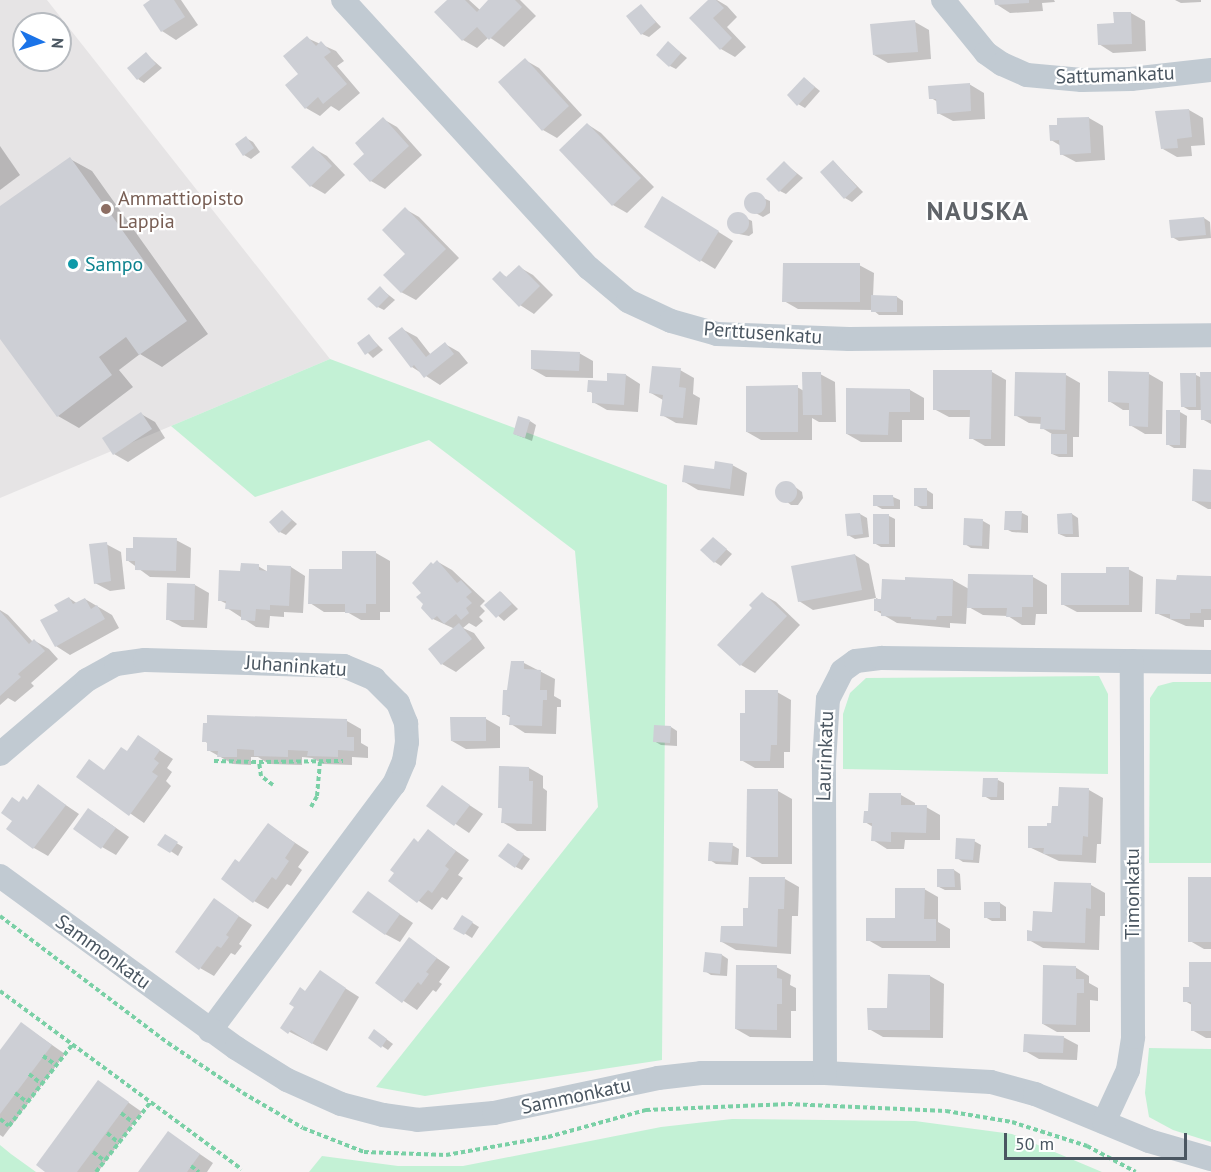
<!DOCTYPE html>
<html>
<head>
<meta charset="utf-8">
<style>
	body { margin:0 }
	#map { position:relative; width:1211px; height:1172px; overflow:hidden; background:#f5f3f3; font-family:"PT Sans",sans-serif }
	div>[style] { position:absolute }
	[style*='--x'] { left:calc(var(--x)*1px); top:calc(var(--y)*1px); width:calc(var(--w)*1px); rotate:calc(var(--a)*1deg) }
	.education>* { inset:0; background:#e6e4e5 }
	.green>* { inset:0; background:#c3f1d5 }
	.shadow>* { inset:0; background:#0003 }
	.building>* { inset:0; background:#cdcfd5 }
	.round { border-radius:50% }
	.path>* { height:4px; margin-top:-2px; transform-origin:0; background:repeating-linear-gradient(90deg,#7ad0a6 0 4.5px,transparent 0 7.5px) }
	.minor>* { height:24px; margin:-12px; padding:0 12px; transform-origin:12px; border-radius:12px; background:#c1cad2 }
	.dots>* { width:16px; height:16px; translate:-50% -50%; box-sizing:border-box; border:3px solid #fff; border-radius:50% }
	span { translate:-50% -50%; white-space:nowrap; text-align:center; line-height:1.15; -webkit-text-stroke:4.5px #fff; paint-order:stroke }
	.street-label { font-size:20px; color:#4a5661 }
	.education-label { font-size:20px; color:#785e54 }
	.left { translate:0 -50%; text-align:left }
	.culture-label { font-size:20px; color:#0d838f }
	.district-label { font-size:26px; color:#5f6368; font-weight:700; letter-spacing:1.5px }
	.north { position:absolute; left:12px; top:12px; width:60px; height:60px; box-sizing:border-box; background:#fff; border:2px solid #b7bbc0; border-radius:50%; rotate:94deg; font-size:16px; font-weight:700; line-height:24px; text-align:center; color:#4a5661 }
	.north::after { content:''; display:block; margin:auto; width:21px; height:27px; background:#1a73e8; clip-path:polygon(50% 0,100% 100%,50% 72%,0 100%) }
	.scale { position:absolute; left:1004px; top:1133px; width:183px; height:27px; box-sizing:border-box; border:3px solid #4a5661; border-top:0; padding-left:8px; font-size:18px; line-height:21px; white-space:nowrap; color:#4a5661; -webkit-text-stroke:4px #fff; paint-order:stroke }
</style>
</head>
<body>
<div id="map">
	<div class="education">
		<i style="clip-path:polygon(evenodd,0 0,47px 0,330px 359px,0 498px,0 0,24px 24px,60px 24px,60px 60px,24px 60px,24px 24px)"></i>
	</div>
	<div class="green">
		<i style="clip-path:polygon(330px 359px,667px 485px,662px 1060px,425px 1096px,376px 1087px,598px 807px,575px 551px,429px 440px,255px 497px,171px 426px)"></i>
		<i style="clip-path:polygon(1099px 676px,1108px 694px,1108px 774px,843px 769px,843px 714px,850px 693px,866px 678px)"></i>
		<i style="clip-path:polygon(1173px 682px,1211px 682px,1211px 863px,1149px 863px,1150px 698px,1158px 686px)"></i>
		<i style="clip-path:polygon(1149px 1048px,1211px 1049px,1211px 1142px,1173px 1130px,1149px 1117px,1145px 1093px)"></i>
		<i style="clip-path:polygon(732px 1119px,915px 1121px,1012px 1134px,1102px 1172px,309px 1172px,322px 1156px,398px 1166px,463px 1166px,661px 1127px)"></i>
		<i style="clip-path:polygon(0 1145px,11px 1154px,36px 1172px,0 1172px)"></i>
	</div>
	<div class="shadow">
		<i style="clip-path:polygon(153px 0,181px 0,198px 25px,176px 40px,162px 31px,145px 5px)"></i>
		<i style="clip-path:polygon(449px 0,469px 0,480px 10px,491px 0,520px 0,536px 16px,504px 47px,489px 37px,477px 48px,463px 40px)"></i>
		<i style="clip-path:polygon(710px 0,717px 0,727px 6px,737px 17px,727px 27px,746px 47px,735px 57px,721px 49px,691px 18px)"></i>
		<i style="clip-path:polygon(996px 0,1054px 0,1055px 2px,1042px 3px,1043px 11px,1010px 13px,996px 4px)"></i>
		<i style="clip-path:polygon(1175px 0,1201px 0,1201px 2px,1181px 3px)"></i>
		<i style="clip-path:polygon(641px 6px,661px 27px,649px 37px,642px 34px)"></i>
		<i style="clip-path:polygon(1131px 13px,1145px 21px,1146px 51px,1113px 53px,1099px 44px)"></i>
		<i style="clip-path:polygon(915px 22px,929px 30px,931px 59px,888px 63px,874px 55px)"></i>
		<i style="clip-path:polygon(307px 38px,336px 51px,344px 61px,337px 66px,360px 93px,339px 111px,331px 106px,320px 116px,306px 108px,300px 74px)"></i>
		<i style="clip-path:polygon(669px 43px,687px 58px,676px 69px,670px 66px)"></i>
		<i style="clip-path:polygon(146px 54px,162px 68px,144px 83px,138px 79px)"></i>
		<i style="clip-path:polygon(525px 60px,539px 68px,582px 115px,557px 138px,543px 130px)"></i>
		<i style="clip-path:polygon(804px 78px,820px 91px,805px 108px,798px 104px)"></i>
		<i style="clip-path:polygon(969px 84px,984px 93px,985px 119px,953px 121px,938px 113px,938px 102px,931px 98px)"></i>
		<i style="clip-path:polygon(1189px 110px,1203px 118px,1205px 145px,1191px 146px,1192px 156px,1177px 157px,1163px 149px)"></i>
		<i style="clip-path:polygon(1089px 118px,1103px 126px,1105px 160px,1076px 162px,1061px 154px,1061px 146px,1051px 140px)"></i>
		<i style="clip-path:polygon(383px 119px,397px 127px,422px 155px,385px 189px,371px 181px,367px 154px)"></i>
		<i style="clip-path:polygon(587px 124px,601px 133px,654px 187px,627px 213px,613px 205px)"></i>
		<i style="clip-path:polygon(246px 138px,253px 142px,260px 152px,251px 159px,244px 155px)"></i>
		<i style="clip-path:polygon(0 146px,20px 175px,0 190px)"></i>
		<i style="clip-path:polygon(313px 148px,327px 156px,345px 175px,325px 194px,311px 186px,293px 167px)"></i>
		<i style="clip-path:polygon(70px 159px,92px 171px,208px 334px,162px 367px,140px 354px,119px 370px,133px 387px,79px 428px,58px 416px,0 337px,0 208px)"></i>
		<i style="clip-path:polygon(834px 162px,863px 192px,852px 202px,845px 198px)"></i>
		<i style="clip-path:polygon(784px 163px,803px 178px,786px 194px,780px 191px)"></i>
		<i style="clip-path:polygon(754px 194px,770px 201px,770px 213px,763px 217px,750px 210px,746px 205px,749px 197px)"></i>
		<i style="clip-path:polygon(677px 206px,733px 241px,715px 269px,646px 227px)"></i>
		<i style="clip-path:polygon(405px 209px,419px 217px,459px 258px,416px 300px,401px 292px,407px 254px)"></i>
		<i style="clip-path:polygon(737px 214px,752px 221px,753px 233px,749px 236px,739px 234px,729px 225px,732px 216px)"></i>
		<i style="clip-path:polygon(1204px 218px,1210px 222px,1211px 238px,1179px 241px,1172px 237px)"></i>
		<i style="clip-path:polygon(859px 265px,874px 273px,873px 297px,897px 297px,903px 301px,903px 315px,879px 315px,873px 310px,798px 309px,784px 301px)"></i>
		<i style="clip-path:polygon(519px 267px,533px 275px,553px 295px,534px 314px,520px 305px,500px 273px,508px 278px)"></i>
		<i style="clip-path:polygon(380px 288px,395px 300px,384px 310px,378px 307px)"></i>
		<i style="clip-path:polygon(402px 329px,417px 337px,431px 355px,445px 344px,459px 352px,468px 363px,440px 385px,412px 367px)"></i>
		<i style="clip-path:polygon(369px 336px,383px 350px,373px 358px,359px 344px)"></i>
		<i style="clip-path:polygon(579px 353px,593px 361px,593px 378px,546px 377px,532px 369px)"></i>
		<i style="clip-path:polygon(680px 370px,694px 378px,693px 394px,700px 398px,697px 425px,676px 423px,662px 415px,663px 400px,651px 393px)"></i>
		<i style="clip-path:polygon(992px 372px,1006px 380px,1005px 446px,985px 446px,971px 438px,971px 417px,949px 417px,934px 409px)"></i>
		<i style="clip-path:polygon(1211px 373px,1211px 424px,1202px 419px,1202px 410px,1189px 410px,1182px 406px,1196px 375px,1202px 378px)"></i>
		<i style="clip-path:polygon(820px 374px,835px 382px,836px 422px,819px 422px,812px 418px,812px 440px,761px 440px,747px 432px,797px 387px,804px 391px)"></i>
		<i style="clip-path:polygon(1149px 374px,1163px 382px,1162px 434px,1145px 434px,1130px 425px,1131px 410px,1123px 410px,1109px 401px)"></i>
		<i style="clip-path:polygon(626px 375px,640px 384px,638px 412px,607px 410px,593px 402px,594px 394px,589px 391px)"></i>
		<i style="clip-path:polygon(1066px 375px,1080px 383px,1079px 437px,1073px 437px,1073px 457px,1059px 457px,1052px 454px,1052px 434px,1042px 428px,1042px 424px,1029px 423px,1015px 415px)"></i>
		<i style="clip-path:polygon(910px 390px,924px 398px,924px 420px,902px 420px,902px 442px,861px 442px,847px 434px)"></i>
		<i style="clip-path:polygon(1180px 412px,1187px 416px,1186px 448px,1174px 448px,1167px 444px)"></i>
		<i style="clip-path:polygon(141px 414px,155px 422px,165px 438px,128px 462px,114px 454px)"></i>
		<i style="clip-path:polygon(530px 421px,536px 425px,532px 441px,514px 434px)"></i>
		<i style="clip-path:polygon(732px 465px,747px 473px,744px 496px,698px 490px,683px 481px)"></i>
		<i style="clip-path:polygon(1211px 471px,1211px 509px,1208px 509px,1194px 501px)"></i>
		<i style="clip-path:polygon(782px 484px,791px 484px,802px 492px,803px 498px,798px 505px,791px 505px,777px 494px)"></i>
		<i style="clip-path:polygon(927px 490px,933px 494px,933px 509px,922px 509px,915px 505px)"></i>
		<i style="clip-path:polygon(893px 497px,900px 500px,900px 509px,882px 509px,875px 505px)"></i>
		<i style="clip-path:polygon(282px 511px,297px 524px,286px 535px,280px 532px)"></i>
		<i style="clip-path:polygon(1022px 513px,1028px 516px,1028px 533px,1012px 532px,1006px 529px)"></i>
		<i style="clip-path:polygon(860px 514px,867px 518px,869px 537px,855px 539px,848px 535px)"></i>
		<i style="clip-path:polygon(1072px 514px,1078px 518px,1079px 537px,1066px 537px,1059px 534px)"></i>
		<i style="clip-path:polygon(889px 516px,895px 519px,895px 547px,881px 547px,874px 543px)"></i>
		<i style="clip-path:polygon(966px 520px,983px 521px,990px 525px,989px 549px,971px 548px,965px 544px)"></i>
		<i style="clip-path:polygon(713px 538px,732px 554px,721px 566px,715px 562px)"></i>
		<i style="clip-path:polygon(176px 540px,191px 548px,190px 578px,150px 577px,127px 560px)"></i>
		<i style="clip-path:polygon(106px 544px,121px 552px,125px 589px,110px 591px,95px 583px)"></i>
		<i style="clip-path:polygon(376px 553px,390px 561px,390px 612px,380px 612px,380px 620px,361px 620px,347px 612px,324px 612px,310px 603px,344px 571px)"></i>
		<i style="clip-path:polygon(855px 555px,869px 564px,876px 598px,813px 610px,799px 601px)"></i>
		<i style="clip-path:polygon(438px 562px,452px 570px,485px 601px,480px 606px,485px 611px,479px 617px,483px 621px,476px 627px,469px 623px,463px 628px,474px 633px,485px 648px,456px 672px,442px 664px,455px 629px,433px 619px,425px 604px,423px 593px)"></i>
		<i style="clip-path:polygon(258px 566px,268px 572px,269px 566px,291px 567px,305px 576px,303px 613px,284px 612px,284px 617px,270px 616px,269px 628px,256px 627px,227px 608px,227px 604px,219px 600px,241px 573px)"></i>
		<i style="clip-path:polygon(1128px 569px,1143px 577px,1142px 612px,1077px 612px,1062px 604px,1108px 575px)"></i>
		<i style="clip-path:polygon(1033px 577px,1047px 585px,1047px 614px,1036px 614px,1035px 625px,1022px 625px,1008px 616px,983px 615px,967px 606px,966px 624px,950px 623px,950px 628px,897px 623px,875px 610px,876px 598px,883px 601px,906px 582px,906px 578px,953px 580px,969px 589px)"></i>
		<i style="clip-path:polygon(1211px 578px,1211px 620px,1204px 620px,1204px 627px,1186px 626px,1156px 613px,1178px 581px)"></i>
		<i style="clip-path:polygon(195px 585px,209px 593px,207px 628px,182px 627px,167px 619px)"></i>
		<i style="clip-path:polygon(501px 592px,518px 609px,504px 621px,486px 605px)"></i>
		<i style="clip-path:polygon(762px 594px,776px 602px,800px 625px,755px 673px,741px 665px,754px 608px)"></i>
		<i style="clip-path:polygon(69px 598px,78px 604px,85px 599px,112px 615px,119px 628px,70px 655px,56px 646px,42px 621px,60px 612px)"></i>
		<i style="clip-path:polygon(0 610px,8px 615px,33px 642px,35px 641px,49px 649px,58px 659px,31px 683px,34px 686px,15px 702px,8px 698px,0 705px)"></i>
		<i style="clip-path:polygon(512px 662px,524px 663px,555px 679px,554px 696px,561px 700px,561px 707px,557px 707px,556px 734px,525px 733px,511px 724px,511px 718px,504px 714px)"></i>
		<i style="clip-path:polygon(777px 692px,791px 700px,790px 752px,784px 752px,784px 768px,755px 768px,741px 760px,746px 714px)"></i>
		<i style="clip-path:polygon(209px 717px,347px 721px,361px 729px,361px 743px,368px 747px,368px 758px,352px 757px,352px 765px,323px 764px,312px 758px,302px 757px,302px 765px,269px 764px,258px 757px,251px 757px,251px 765px,233px 764px,208px 750px,209px 744px,204px 741px)"></i>
		<i style="clip-path:polygon(486px 719px,500px 727px,500px 748px,466px 749px,452px 741px)"></i>
		<i style="clip-path:polygon(671px 727px,677px 731px,677px 746px,661px 745px,654px 741px)"></i>
		<i style="clip-path:polygon(139px 737px,173px 759px,167px 768px,172px 772px,166px 781px,171px 786px,144px 823px,78px 777px,106px 771px,128px 752px)"></i>
		<i style="clip-path:polygon(529px 768px,543px 776px,543px 788px,547px 791px,546px 831px,517px 831px,502px 822px,503px 809px,499px 807px)"></i>
		<i style="clip-path:polygon(998px 780px,1004px 783px,1004px 800px,991px 800px,984px 796px)"></i>
		<i style="clip-path:polygon(38px 786px,79px 814px,48px 856px,34px 848px,14px 821px,19px 803px,27px 801px)"></i>
		<i style="clip-path:polygon(442px 787px,483px 814px,469px 833px,429px 806px)"></i>
		<i style="clip-path:polygon(1089px 790px,1103px 798px,1101px 844px,1097px 844px,1096px 863px,1059px 861px,1029px 847px,1052px 825px,1060px 808px)"></i>
		<i style="clip-path:polygon(778px 791px,792px 799px,792px 864px,762px 864px,748px 856px)"></i>
		<i style="clip-path:polygon(901px 795px,915px 803px,915px 807px,926px 807px,940px 815px,940px 840px,905px 840px,904px 849px,887px 849px,873px 840px,873px 827px,865px 822px,870px 812px)"></i>
		<i style="clip-path:polygon(102px 818px,129px 837px,116px 855px,102px 847px)"></i>
		<i style="clip-path:polygon(268px 825px,309px 852px,298px 867px,302px 870px,291px 886px,287px 884px,268px 909px,254px 901px,240px 864px)"></i>
		<i style="clip-path:polygon(428px 831px,469px 860px,458px 875px,463px 878px,447px 900px,442px 897px,432px 910px,390px 881px)"></i>
		<i style="clip-path:polygon(165px 836px,183px 847px,178px 856px,160px 844px)"></i>
		<i style="clip-path:polygon(974px 841px,981px 845px,979px 863px,963px 862px,957px 858px)"></i>
		<i style="clip-path:polygon(732px 845px,739px 849px,738px 865px,716px 864px,710px 860px)"></i>
		<i style="clip-path:polygon(515px 849px,530px 859px,522px 870px,516px 867px)"></i>
		<i style="clip-path:polygon(954px 870px,960px 874px,961px 890px,945px 890px,939px 887px)"></i>
		<i style="clip-path:polygon(785px 879px,799px 887px,798px 916px,792px 916px,791px 954px,736px 950px,722px 942px,744px 928px)"></i>
		<i style="clip-path:polygon(1211px 879px,1211px 949px,1204px 949px,1190px 941px)"></i>
		<i style="clip-path:polygon(1091px 885px,1105px 893px,1105px 916px,1100px 916px,1099px 950px,1043px 948px,1029px 940px,1054px 913px)"></i>
		<i style="clip-path:polygon(924px 889px,938px 897px,938px 922px,950px 929px,950px 948px,882px 948px,868px 940px,896px 920px)"></i>
		<i style="clip-path:polygon(368px 893px,413px 923px,400px 942px,385px 934px)"></i>
		<i style="clip-path:polygon(215px 900px,252px 925px,239px 944px,242px 946px,235px 955px,231px 953px,214px 976px,200px 968px)"></i>
		<i style="clip-path:polygon(1000px 903px,1006px 907px,1006px 921px,992px 921px,985px 917px)"></i>
		<i style="clip-path:polygon(463px 917px,479px 927px,472px 938px,456px 928px)"></i>
		<i style="clip-path:polygon(409px 939px,450px 967px,439px 982px,442px 984px,436px 992px,433px 990px,417px 1010px,377px 983px)"></i>
		<i style="clip-path:polygon(707px 954px,722px 955px,728px 959px,727px 976px,711px 975px,705px 971px)"></i>
		<i style="clip-path:polygon(1211px 964px,1211px 1038px,1206px 1038px,1192px 1030px,1192px 1005px,1185px 1001px,1190px 988px)"></i>
		<i style="clip-path:polygon(776px 967px,791px 975px,790px 985px,796px 988px,796px 1011px,791px 1011px,791px 1038px,750px 1037px,736px 1029px)"></i>
		<i style="clip-path:polygon(1075px 967px,1089px 976px,1089px 983px,1098px 988px,1098px 1001px,1090px 1000px,1090px 1032px,1057px 1032px,1043px 1024px)"></i>
		<i style="clip-path:polygon(320px 972px,359px 997px,327px 1051px,282px 1028px)"></i>
		<i style="clip-path:polygon(930px 976px,944px 984px,943px 1038px,883px 1037px,869px 1029px)"></i>
		<i style="clip-path:polygon(22px 1024px,65px 1054px,3px 1137px,0 1135px,0 1053px)"></i>
		<i style="clip-path:polygon(381px 1035px,393px 1044px,388px 1050px,382px 1046px)"></i>
		<i style="clip-path:polygon(1063px 1037px,1078px 1045px,1077px 1060px,1039px 1059px,1025px 1051px)"></i>
		<i style="clip-path:polygon(99px 1082px,142px 1112px,98px 1172px,48px 1172px)"></i>
		<i style="clip-path:polygon(169px 1133px,213px 1163px,207px 1172px,140px 1172px)"></i>
	</div>
	<div class="building">
		<i style="clip-path:polygon(150px 0,174px 0,185px 17px,161px 32px,143px 5px)"></i>
		<i style="clip-path:polygon(447px 0,465px 0,477px 12px,488px 0,515px 0,522px 7px,489px 40px,477px 27px,462px 41px,434px 12px)"></i>
		<i style="clip-path:polygon(708px 0,716px 0,724px 8px,713px 18px,732px 38px,720px 50px,689px 18px)"></i>
		<i style="clip-path:polygon(994px 0,1029px 0,1029px 3px,995px 5px)"></i>
		<i style="clip-path:polygon(641px 4px,656px 22px,641px 35px,626px 16px)"></i>
		<i style="clip-path:polygon(1113px 12px,1131px 12px,1132px 44px,1098px 45px,1097px 24px,1114px 23px)"></i>
		<i style="clip-path:polygon(915px 20px,918px 52px,873px 55px,870px 24px)"></i>
		<i style="clip-path:polygon(307px 36px,316px 46px,321px 41px,331px 52px,324px 57px,347px 84px,323px 104px,318px 97px,305px 109px,285px 85px,298px 74px,283px 56px)"></i>
		<i style="clip-path:polygon(668px 41px,681px 53px,669px 67px,656px 55px)"></i>
		<i style="clip-path:polygon(146px 52px,156px 64px,137px 80px,127px 68px)"></i>
		<i style="clip-path:polygon(525px 58px,569px 106px,542px 131px,498px 82px)"></i>
		<i style="clip-path:polygon(804px 77px,815px 87px,797px 106px,787px 95px)"></i>
		<i style="clip-path:polygon(970px 83px,971px 111px,937px 114px,936px 99px,929px 99px,928px 86px)"></i>
		<i style="clip-path:polygon(1189px 109px,1192px 137px,1177px 139px,1178px 148px,1161px 149px,1155px 111px)"></i>
		<i style="clip-path:polygon(383px 117px,409px 146px,370px 182px,353px 164px,364px 154px,355px 143px)"></i>
		<i style="clip-path:polygon(1089px 117px,1091px 153px,1060px 155px,1059px 140px,1050px 141px,1049px 125px,1057px 125px,1057px 118px)"></i>
		<i style="clip-path:polygon(587px 123px,641px 178px,612px 206px,559px 150px)"></i>
		<i style="clip-path:polygon(246px 136px,254px 148px,243px 156px,235px 144px)"></i>
		<i style="clip-path:polygon(313px 146px,332px 166px,310px 187px,291px 167px)"></i>
		<i style="clip-path:polygon(70px 157px,187px 321px,139px 355px,126px 337px,99px 357px,112px 375px,57px 417px,0 339px,0 206px)"></i>
		<i style="clip-path:polygon(833px 160px,857px 187px,844px 199px,820px 172px)"></i>
		<i style="clip-path:polygon(784px 161px,797px 174px,779px 192px,766px 179px)"></i>
		<i class="round" style="left:744px;top:192px;width:22px;height:22px"></i>
		<i style="clip-path:polygon(662px 196px,719px 231px,700px 262px,644px 227px)"></i>
		<i style="clip-path:polygon(405px 207px,446px 249px,401px 293px,383px 275px,405px 254px,382px 230px)"></i>
		<i class="round" style="left:727px;top:212px;width:22px;height:22px"></i>
		<i style="clip-path:polygon(1204px 217px,1206px 235px,1171px 238px,1169px 220px)"></i>
		<i style="clip-path:polygon(783px 263px,860px 263px,860px 302px,782px 302px)"></i>
		<i style="clip-path:polygon(519px 265px,540px 286px,519px 307px,492px 279px,500px 271px,506px 277px)"></i>
		<i style="clip-path:polygon(380px 286px,389px 296px,377px 308px,367px 299px)"></i>
		<i style="clip-path:polygon(871px 295px,897px 296px,897px 312px,871px 312px)"></i>
		<i style="clip-path:polygon(402px 327px,426px 357px,445px 342px,454px 354px,424px 378px,414px 365px,411px 368px,388px 338px)"></i>
		<i style="clip-path:polygon(369px 334px,378px 346px,365px 355px,357px 343px)"></i>
		<i style="clip-path:polygon(531px 350px,580px 352px,579px 371px,531px 369px)"></i>
		<i style="clip-path:polygon(652px 366px,681px 368px,679px 387px,686px 388px,683px 418px,660px 416px,663px 395px,649px 393px)"></i>
		<i style="clip-path:polygon(933px 370px,992px 370px,991px 439px,969px 439px,970px 410px,933px 410px)"></i>
		<i style="clip-path:polygon(1108px 371px,1149px 372px,1148px 427px,1129px 426px,1129px 403px,1108px 402px)"></i>
		<i style="clip-path:polygon(802px 372px,821px 372px,822px 415px,803px 415px)"></i>
		<i style="clip-path:polygon(1015px 372px,1066px 373px,1065px 430px,1040px 429px,1041px 417px,1014px 416px)"></i>
		<i style="clip-path:polygon(1200px 372px,1211px 372px,1211px 420px,1201px 420px)"></i>
		<i style="clip-path:polygon(607px 373px,626px 374px,624px 405px,592px 403px,592px 392px,587px 392px,588px 380px,607px 381px)"></i>
		<i style="clip-path:polygon(1180px 373px,1196px 373px,1196px 407px,1181px 407px)"></i>
		<i style="clip-path:polygon(798px 385px,798px 432px,746px 432px,746px 386px)"></i>
		<i style="clip-path:polygon(846px 388px,910px 389px,910px 412px,889px 412px,888px 435px,846px 434px)"></i>
		<i style="clip-path:polygon(1166px 410px,1180px 410px,1180px 445px,1166px 445px)"></i>
		<i style="clip-path:polygon(141px 412px,152px 429px,113px 455px,102px 438px)"></i>
		<i style="clip-path:polygon(518px 416px,530px 420px,525px 438px,513px 434px)"></i>
		<i style="clip-path:polygon(1051px 434px,1067px 434px,1067px 454px,1051px 454px)"></i>
		<i style="clip-path:polygon(715px 461px,733px 464px,730px 489px,682px 482px,684px 465px,714px 469px)"></i>
		<i style="clip-path:polygon(1193px 469px,1211px 470px,1211px 502px,1192px 501px)"></i>
		<i class="round" style="left:775px;top:481px;width:22px;height:22px"></i>
		<i style="clip-path:polygon(914px 488px,927px 488px,927px 506px,914px 506px)"></i>
		<i style="clip-path:polygon(873px 495px,893px 495px,894px 506px,873px 506px)"></i>
		<i style="clip-path:polygon(282px 510px,292px 520px,279px 533px,269px 522px)"></i>
		<i style="clip-path:polygon(1005px 511px,1022px 511px,1021px 530px,1004px 530px)"></i>
		<i style="clip-path:polygon(860px 513px,863px 534px,847px 536px,845px 514px)"></i>
		<i style="clip-path:polygon(1072px 513px,1073px 534px,1058px 534px,1057px 514px)"></i>
		<i style="clip-path:polygon(873px 514px,889px 514px,889px 544px,873px 544px)"></i>
		<i style="clip-path:polygon(964px 518px,983px 519px,982px 546px,963px 545px)"></i>
		<i style="clip-path:polygon(133px 537px,177px 538px,176px 571px,135px 570px,135px 561px,126px 561px,126px 548px,133px 548px)"></i>
		<i style="clip-path:polygon(713px 537px,727px 549px,714px 563px,700px 550px)"></i>
		<i style="clip-path:polygon(107px 542px,111px 581px,94px 584px,89px 544px)"></i>
		<i style="clip-path:polygon(342px 551px,376px 551px,376px 604px,366px 604px,366px 613px,345px 613px,345px 604px,308px 604px,309px 569px,342px 569px)"></i>
		<i style="clip-path:polygon(855px 554px,862px 590px,798px 602px,791px 566px)"></i>
		<i style="clip-path:polygon(437px 560px,457px 583px,461px 580px,472px 592px,466px 597px,472px 603px,466px 608px,469px 613px,461px 620px,456px 614px,444px 624px,437px 616px,432px 620px,421px 608px,423px 604px,416px 597px,421px 593px,412px 583px,431px 562px,433px 564px)"></i>
		<i style="clip-path:polygon(241px 563px,259px 564px,259px 570px,267px 571px,267px 565px,291px 566px,289px 606px,270px 605px,270px 610px,256px 609px,255px 621px,241px 620px,241px 610px,225px 609px,226px 601px,218px 601px,219px 570px,240px 571px)"></i>
		<i style="clip-path:polygon(1106px 567px,1129px 567px,1129px 605px,1061px 605px,1061px 573px,1106px 573px)"></i>
		<i style="clip-path:polygon(968px 574px,1033px 575px,1033px 607px,1022px 607px,1022px 617px,1006px 617px,1007px 608px,967px 608px)"></i>
		<i style="clip-path:polygon(1177px 575px,1211px 576px,1211px 609px,1201px 609px,1201px 613px,1190px 613px,1190px 619px,1170px 619px,1170px 614px,1155px 614px,1156px 579px,1176px 580px)"></i>
		<i style="clip-path:polygon(905px 577px,953px 579px,952px 616px,937px 616px,936px 620px,911px 619px,911px 617px,881px 616px,881px 611px,874px 611px,874px 599px,881px 599px,882px 579px,905px 580px)"></i>
		<i style="clip-path:polygon(167px 583px,195px 584px,194px 620px,166px 620px)"></i>
		<i style="clip-path:polygon(500px 591px,512px 604px,496px 618px,484px 605px)"></i>
		<i style="clip-path:polygon(762px 592px,787px 616px,740px 666px,717px 645px,752px 608px,749px 605px)"></i>
		<i style="clip-path:polygon(69px 597px,73px 604px,85px 598px,91px 609px,97px 605px,105px 619px,55px 647px,40px 620px,58px 611px,54px 605px)"></i>
		<i style="clip-path:polygon(0 611px,29px 644px,34px 639px,45px 651px,18px 674px,21px 677px,0 696px)"></i>
		<i style="clip-path:polygon(459px 623px,472px 639px,441px 665px,428px 649px)"></i>
		<i style="clip-path:polygon(511px 661px,524px 661px,524px 669px,541px 670px,540px 690px,547px 690px,547px 700px,543px 700px,542px 726px,509px 725px,510px 715px,502px 715px,503px 690px,507px 690px)"></i>
		<i style="clip-path:polygon(745px 690px,778px 690px,777px 745px,771px 745px,770px 761px,740px 761px,740px 713px,745px 713px)"></i>
		<i style="clip-path:polygon(207px 715px,347px 719px,347px 737px,354px 737px,354px 751px,338px 750px,338px 757px,307px 756px,308px 751px,288px 750px,288px 757px,254px 756px,254px 750px,237px 749px,237px 757px,217px 757px,218px 751px,207px 751px,207px 742px,202px 742px,203px 723px,207px 723px)"></i>
		<i style="clip-path:polygon(450px 717px,486px 717px,486px 741px,451px 741px)"></i>
		<i style="clip-path:polygon(654px 725px,671px 726px,670px 743px,653px 742px)"></i>
		<i style="clip-path:polygon(138px 735px,160px 750px,154px 759px,159px 763px,152px 772px,158px 776px,129px 816px,76px 777px,89px 759px,104px 770px,121px 747px,127px 751px)"></i>
		<i style="clip-path:polygon(499px 766px,529px 767px,529px 781px,533px 781px,532px 824px,501px 823px,502px 808px,498px 808px)"></i>
		<i style="clip-path:polygon(983px 778px,998px 778px,997px 797px,982px 797px)"></i>
		<i style="clip-path:polygon(38px 784px,66px 805px,33px 849px,6px 829px,12px 821px,1px 813px,12px 797px,19px 802px,23px 796px,27px 800px)"></i>
		<i style="clip-path:polygon(442px 785px,470px 805px,454px 826px,426px 806px)"></i>
		<i style="clip-path:polygon(1059px 787px,1089px 788px,1088px 837px,1083px 836px,1082px 855px,1043px 854px,1044px 848px,1028px 848px,1028px 826px,1047px 826px,1047px 823px,1051px 823px,1052px 806px,1058px 806px)"></i>
		<i style="clip-path:polygon(747px 789px,778px 789px,778px 857px,746px 857px)"></i>
		<i style="clip-path:polygon(869px 793px,901px 793px,901px 805px,927px 805px,926px 833px,891px 832px,891px 842px,871px 841px,872px 823px,863px 823px,864px 811px,868px 811px)"></i>
		<i style="clip-path:polygon(88px 808px,116px 828px,101px 849px,73px 829px)"></i>
		<i style="clip-path:polygon(268px 823px,295px 843px,285px 858px,289px 861px,276px 880px,272px 877px,253px 903px,221px 879px,235px 859px,239px 862px)"></i>
		<i style="clip-path:polygon(428px 829px,456px 851px,445px 866px,449px 869px,432px 893px,428px 890px,417px 903px,388px 881px,394px 873px,390px 870px,414px 838px,418px 842px)"></i>
		<i style="clip-path:polygon(165px 834px,178px 842px,170px 853px,157px 845px)"></i>
		<i style="clip-path:polygon(956px 838px,975px 839px,973px 860px,955px 859px)"></i>
		<i style="clip-path:polygon(709px 842px,733px 843px,731px 862px,708px 861px)"></i>
		<i style="clip-path:polygon(508px 843px,524px 854px,515px 868px,498px 856px)"></i>
		<i style="clip-path:polygon(937px 869px,954px 869px,955px 887px,937px 887px)"></i>
		<i style="clip-path:polygon(749px 877px,785px 877px,784px 909px,778px 909px,777px 947px,720px 942px,721px 926px,743px 926px,743px 908px,748px 908px)"></i>
		<i style="clip-path:polygon(1188px 877px,1211px 877px,1211px 942px,1188px 942px)"></i>
		<i style="clip-path:polygon(1054px 882px,1091px 883px,1091px 909px,1086px 908px,1085px 943px,1027px 941px,1027px 930px,1032px 931px,1033px 911px,1052px 912px)"></i>
		<i style="clip-path:polygon(895px 888px,925px 888px,924px 919px,936px 919px,936px 941px,866px 941px,866px 918px,895px 918px)"></i>
		<i style="clip-path:polygon(368px 891px,400px 914px,385px 935px,352px 912px)"></i>
		<i style="clip-path:polygon(214px 898px,239px 916px,226px 935px,229px 937px,221px 948px,217px 946px,199px 970px,175px 952px)"></i>
		<i style="clip-path:polygon(984px 902px,1000px 902px,1000px 918px,984px 918px)"></i>
		<i style="clip-path:polygon(462px 915px,473px 922px,464px 935px,453px 929px)"></i>
		<i style="clip-path:polygon(409px 937px,437px 958px,426px 972px,429px 974px,421px 985px,418px 982px,402px 1003px,375px 983px)"></i>
		<i style="clip-path:polygon(705px 952px,722px 954px,720px 974px,703px 972px)"></i>
		<i style="clip-path:polygon(1189px 962px,1211px 962px,1211px 1031px,1191px 1031px,1191px 1002px,1183px 1002px,1183px 987px,1189px 987px)"></i>
		<i style="clip-path:polygon(736px 965px,777px 965px,777px 978px,782px 979px,782px 1004px,777px 1004px,777px 1030px,735px 1029px)"></i>
		<i style="clip-path:polygon(1043px 965px,1076px 966px,1076px 979px,1084px 979px,1084px 993px,1077px 993px,1076px 1025px,1042px 1024px)"></i>
		<i style="clip-path:polygon(320px 970px,346px 988px,312px 1044px,291px 1030px,288px 1034px,280px 1028px,294px 1007px,289px 1004px,300px 987px,305px 991px)"></i>
		<i style="clip-path:polygon(888px 974px,930px 975px,930px 1030px,868px 1030px,867px 1008px,887px 1008px)"></i>
		<i style="clip-path:polygon(21px 1022px,52px 1045px,0 1114px,0 1050px)"></i>
		<i style="clip-path:polygon(374px 1029px,387px 1039px,381px 1048px,368px 1038px)"></i>
		<i style="clip-path:polygon(1024px 1034px,1064px 1036px,1063px 1053px,1023px 1052px)"></i>
		<i style="clip-path:polygon(98px 1080px,129px 1102px,77px 1172px,45px 1172px,36px 1165px)"></i>
		<i style="clip-path:polygon(168px 1131px,200px 1154px,187px 1172px,138px 1172px)"></i>
	</div>
	<div class="path">
		<i style="--x:214;--y:761;--w:45;--a:1.3"></i>
		<i style="--x:273;--y:785;--w:15;--a:-143"></i>
		<i style="--x:261;--y:776;--w:14;--a:-98"></i>
		<i style="--x:259;--y:762;--w:84;--a:-0.7"></i>
		<i style="--x:311;--y:807;--w:13;--a:-61"></i>
		<i style="--x:317;--y:796;--w:34;--a:-85"></i>
		<i style="--x:0;--y:916;--w:211;--a:37.1"></i>
		<i style="--x:168;--y:1043;--w:90;--a:33.7"></i>
		<i style="--x:243;--y:1093;--w:69;--a:30.3"></i>
		<i style="--x:303;--y:1128;--w:66;--a:21.5"></i>
		<i style="--x:364;--y:1152;--w:82;--a:2.1"></i>
		<i style="--x:446;--y:1155;--w:104;--a:-10"></i>
		<i style="--x:548;--y:1137;--w:102;--a:-15.4"></i>
		<i style="--x:646;--y:1110;--w:142;--a:-2.4"></i>
		<i style="--x:788;--y:1104;--w:158;--a:2.5"></i>
		<i style="--x:946;--y:1111;--w:67;--a:9.5"></i>
		<i style="--x:1012;--y:1122;--w:79;--a:17.7"></i>
		<i style="--x:1087;--y:1146;--w:55;--a:28"></i>
		<i style="--x:0;--y:991;--w:300;--a:36.4"></i>
		<i style="--x:43;--y:1056;--w:16;--a:35"></i>
		<i style="--x:29;--y:1074;--w:16;--a:38"></i>
		<i style="--x:15;--y:1093;--w:15;--a:37"></i>
		<i style="--x:121;--y:1113;--w:16;--a:38"></i>
		<i style="--x:0;--y:1119;--w:11;--a:38"></i>
		<i style="--x:9;--y:1126;--w:103;--a:-52.1"></i>
		<i style="--x:107;--y:1133;--w:16;--a:40"></i>
		<i style="--x:93;--y:1152;--w:15;--a:37"></i>
		<i style="--x:191;--y:1166;--w:10;--a:37"></i>
		<i style="--x:96;--y:1172;--w:88;--a:-52"></i>
	</div>
	<div class="minor">
		<i style="--x:343;--y:0;--w:364;--a:47.5"></i>
		<i style="--x:589;--y:268;--w:51;--a:40.2"></i>
		<i style="--x:628;--y:301;--w:47;--a:24.9"></i>
		<i style="--x:671;--y:321;--w:48;--a:15.8"></i>
		<i style="--x:717;--y:334;--w:132;--a:2.2"></i>
		<i style="--x:849;--y:339;--w:362;--a:-0.6"></i>
		<i style="--x:943;--y:0;--w:68;--a:50.9"></i>
		<i style="--x:986;--y:53;--w:19;--a:35"></i>
		<i style="--x:1002;--y:64;--w:27;--a:24"></i>
		<i style="--x:1027;--y:75;--w:55;--a:5.2"></i>
		<i style="--x:1082;--y:80;--w:49;--a:-1.2"></i>
		<i style="--x:1131;--y:79;--w:81;--a:-6.4"></i>
		<i style="--x:0;--y:754;--w:114;--a:-40.4"></i>
		<i style="--x:87;--y:680;--w:33;--a:-29"></i>
		<i style="--x:116;--y:664;--w:29;--a:-8"></i>
		<i style="--x:145;--y:660;--w:199;--a:1.7"></i>
		<i style="--x:344;--y:666;--w:33;--a:23"></i>
		<i style="--x:374;--y:679;--w:34;--a:45"></i>
		<i style="--x:398;--y:703;--w:22;--a:68"></i>
		<i style="--x:406;--y:723;--w:19;--a:87"></i>
		<i style="--x:407;--y:742;--w:19;--a:99"></i>
		<i style="--x:404;--y:761;--w:25;--a:113"></i>
		<i style="--x:394;--y:784;--w:308;--a:126.7"></i>
		<i style="--x:0;--y:876;--w:292;--a:36.1"></i>
		<i style="--x:236;--y:1048;--w:60;--a:32.1"></i>
		<i style="--x:287;--y:1080;--w:59;--a:24"></i>
		<i style="--x:341;--y:1104;--w:43;--a:14.7"></i>
		<i style="--x:383;--y:1115;--w:34;--a:8"></i>
		<i style="--x:417;--y:1120;--w:77;--a:-5.2"></i>
		<i style="--x:494;--y:1113;--w:168;--a:-12"></i>
		<i style="--x:658;--y:1078;--w:43;--a:-6.6"></i>
		<i style="--x:701;--y:1073;--w:124;--a:0"></i>
		<i style="--x:825;--y:1073;--w:166;--a:3.1"></i>
		<i style="--x:991;--y:1082;--w:46;--a:15.3"></i>
		<i style="--x:1035;--y:1094;--w:123;--a:22.4"></i>
		<i style="--x:1149;--y:1141;--w:65;--a:16.2"></i>
		<i style="--x:825;--y:1073;--w:311;--a:-90.2"></i>
		<i style="--x:824;--y:762;--w:63;--a:-86.4"></i>
		<i style="--x:828;--y:699;--w:31;--a:-63"></i>
		<i style="--x:842;--y:671;--w:17;--a:-36"></i>
		<i style="--x:856;--y:661;--w:26;--a:-7"></i>
		<i style="--x:882;--y:658;--w:329;--a:0.7"></i>
		<i style="--x:1104;--y:1122;--w:57;--a:-65.2"></i>
		<i style="--x:1128;--y:1070;--w:33;--a:-81"></i>
		<i style="--x:1133;--y:1037;--w:376;--a:-90.2"></i>
	</div>
	<div class="dots">
		<i style="left:106px;top:209px;background:#8d6e63"></i>
		<i style="left:73px;top:264px;background:#0f9aa8"></i>
	</div>
	<div class="street-label">
		<span style="left:1115px;top:75px;rotate:-2deg">Sattumankatu</span>
		<span style="left:763px;top:333px;rotate:4deg">Perttusenkatu</span>
		<span style="left:296px;top:666px;rotate:4deg">Juhaninkatu</span>
		<span style="left:825px;top:756px;rotate:-88deg">Laurinkatu</span>
		<span style="left:1132px;top:894px;rotate:-90deg">Timonkatu</span>
		<span style="left:103px;top:952px;rotate:36deg">Sammonkatu</span>
		<span style="left:576px;top:1096px;rotate:-12deg">Sammonkatu</span>
	</div>
	<div class="education-label">
		<span class="left" style="left:118px;top:210px">Ammattiopisto<br>Lappia</span>
	</div>
	<div class="culture-label">
		<span class="left" style="left:85px;top:264px">Sampo</span>
	</div>
	<div class="district-label">
		<span style="left:978px;top:211px">NAUSKA</span>
	</div>
	<div class="north">N</div>
	<div class="scale">50 m</div>
</div>
</body>
</html>
